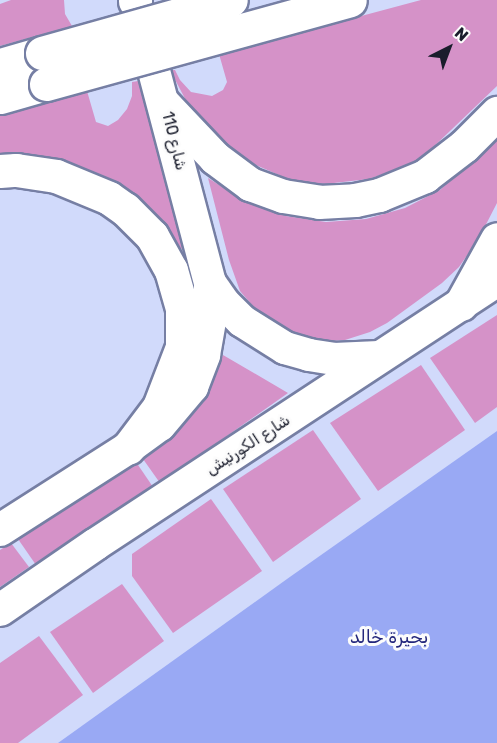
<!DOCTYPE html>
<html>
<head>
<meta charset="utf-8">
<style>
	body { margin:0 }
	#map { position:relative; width:497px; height:743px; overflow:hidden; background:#d1dafb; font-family:Rubik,Vazirmatn,sans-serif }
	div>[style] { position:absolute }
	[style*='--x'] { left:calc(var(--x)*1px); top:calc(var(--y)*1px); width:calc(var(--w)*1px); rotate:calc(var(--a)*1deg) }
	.green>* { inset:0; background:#d592c8 }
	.water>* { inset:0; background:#99a9f4 }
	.roads { filter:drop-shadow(2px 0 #767fa4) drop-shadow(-2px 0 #767fa4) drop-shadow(0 2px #767fa4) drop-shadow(0 -2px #767fa4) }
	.secondary>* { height:32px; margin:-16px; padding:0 16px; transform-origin:16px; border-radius:16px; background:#fff }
	.primary>* { height:33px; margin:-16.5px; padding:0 16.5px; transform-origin:16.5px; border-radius:16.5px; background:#fff }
	.bridges { filter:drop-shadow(2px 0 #767fa4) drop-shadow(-2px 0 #767fa4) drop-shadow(0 2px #767fa4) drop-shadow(0 -2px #767fa4) }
	.primary-bridge>* { height:33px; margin:-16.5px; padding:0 16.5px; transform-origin:16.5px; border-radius:16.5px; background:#fff }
	span { translate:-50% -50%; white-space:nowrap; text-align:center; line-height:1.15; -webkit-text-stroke:6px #fcfcfc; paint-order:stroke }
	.street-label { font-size:16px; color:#1a1d2c }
	.water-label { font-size:18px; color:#24277c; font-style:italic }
	.north { position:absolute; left:419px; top:18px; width:60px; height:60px; -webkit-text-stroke:4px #fcfcfc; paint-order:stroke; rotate:42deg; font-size:16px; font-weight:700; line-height:24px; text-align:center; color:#1a1d2c }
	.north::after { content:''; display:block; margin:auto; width:21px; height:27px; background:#1a1d2c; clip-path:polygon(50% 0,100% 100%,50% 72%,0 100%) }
</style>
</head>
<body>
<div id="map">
	<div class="green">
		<i style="clip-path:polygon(11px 0,64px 0,65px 14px,72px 26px,0 46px,0 4px)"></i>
		<i style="clip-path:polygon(421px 0,497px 0,497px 86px,427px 153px,411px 164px,369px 179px,325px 184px,306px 182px,286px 178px,251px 163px,219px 141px,192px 112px,170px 70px,175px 70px,180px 80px,191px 92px,212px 96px,223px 90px,227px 82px,219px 54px)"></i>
		<i style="clip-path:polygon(138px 81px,184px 248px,181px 249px,166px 225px,143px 203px,103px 176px,58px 160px,0 155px,0 116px,87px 91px,96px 122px,108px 126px,118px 120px,127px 109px,132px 96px,132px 82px)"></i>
		<i style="clip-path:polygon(497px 138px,497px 203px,479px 238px,459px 267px,442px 283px,387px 323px,370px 332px,345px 340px,315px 342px,293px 336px,263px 318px,240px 291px,229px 260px,208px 178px,248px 203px,286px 216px,326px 222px,366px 219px,405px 208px,440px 190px)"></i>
		<i style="clip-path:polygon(497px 315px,497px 407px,475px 423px,430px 358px)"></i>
		<i style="clip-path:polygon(223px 355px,288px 393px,160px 483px,143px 459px,187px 421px,209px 389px)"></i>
		<i style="clip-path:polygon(421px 365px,465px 430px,378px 491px,330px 423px)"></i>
		<i style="clip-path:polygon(313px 430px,361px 499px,273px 562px,223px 489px)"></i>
		<i style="clip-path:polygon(136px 462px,153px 487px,36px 565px,18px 539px)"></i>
		<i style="clip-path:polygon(211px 499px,262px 571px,173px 633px,132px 576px,132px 554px)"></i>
		<i style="clip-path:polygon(11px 543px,29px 567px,0 587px,0 550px)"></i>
		<i style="clip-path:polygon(122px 584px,164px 641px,93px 693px,50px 632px)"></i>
		<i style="clip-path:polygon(39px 636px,83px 695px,18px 743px,0 743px,0 663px)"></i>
	</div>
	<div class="water">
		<i style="clip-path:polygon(497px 431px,497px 743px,58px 743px,287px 579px)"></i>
	</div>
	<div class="roads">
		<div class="secondary">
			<i style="--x:210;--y:283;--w:24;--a:55"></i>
			<i style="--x:224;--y:303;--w:25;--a:45"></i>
			<i style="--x:242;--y:321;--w:51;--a:32.1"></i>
			<i style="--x:285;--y:348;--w:25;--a:16"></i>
			<i style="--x:309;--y:355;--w:25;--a:9"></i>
			<i style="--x:334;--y:359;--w:45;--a:-2.5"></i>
			<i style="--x:0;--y:530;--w:152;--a:-32.6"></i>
			<i style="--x:128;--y:448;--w:39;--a:-36"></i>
			<i style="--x:160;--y:425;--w:50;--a:-49.9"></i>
			<i style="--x:192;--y:387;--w:34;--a:-69"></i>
			<i style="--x:204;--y:355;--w:36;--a:-80"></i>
			<i style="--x:210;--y:320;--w:37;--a:-90"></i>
			<i style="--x:210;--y:283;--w:262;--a:-104.8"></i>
			<i style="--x:0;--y:610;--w:116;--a:-34.5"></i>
			<i style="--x:96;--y:544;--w:480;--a:-33.3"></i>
		</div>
		<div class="primary">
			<i style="--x:135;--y:1;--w:1;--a:-90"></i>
			<i style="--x:0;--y:65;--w:44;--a:-15.9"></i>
			<i style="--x:0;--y:97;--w:48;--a:-15.8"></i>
			<i style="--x:164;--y:104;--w:74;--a:46.6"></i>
			<i style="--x:215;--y:158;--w:44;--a:36.6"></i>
			<i style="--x:250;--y:184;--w:35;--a:20"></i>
			<i style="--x:283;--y:196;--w:36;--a:9"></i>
			<i style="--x:319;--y:202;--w:36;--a:-3"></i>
			<i style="--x:355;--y:200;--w:25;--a:-12"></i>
			<i style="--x:379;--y:195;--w:50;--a:-22.4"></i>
			<i style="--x:425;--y:176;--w:49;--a:-37.6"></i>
			<i style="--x:464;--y:146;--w:47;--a:-45"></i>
			<i style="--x:0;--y:171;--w:16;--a:-4"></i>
			<i style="--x:16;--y:170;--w:40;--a:8.5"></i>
			<i style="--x:56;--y:176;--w:57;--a:22.5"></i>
			<i style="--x:109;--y:198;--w:19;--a:35"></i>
			<i style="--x:125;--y:209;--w:38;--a:45"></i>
			<i style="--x:152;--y:236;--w:39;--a:61"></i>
			<i style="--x:171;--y:270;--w:40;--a:74"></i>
			<i style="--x:182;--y:308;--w:39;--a:90"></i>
			<i style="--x:182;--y:347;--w:64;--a:111"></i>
			<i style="--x:159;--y:407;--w:51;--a:127.1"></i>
			<i style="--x:461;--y:304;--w:74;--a:-61"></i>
		</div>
	</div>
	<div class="bridges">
		<div class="primary-bridge">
			<i style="--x:42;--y:53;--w:196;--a:-15.7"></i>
			<i style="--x:46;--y:84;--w:315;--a:-15.4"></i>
		</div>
	</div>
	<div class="street-label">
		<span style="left:174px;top:141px;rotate:76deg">شارع 110</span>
		<span style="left:248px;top:445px;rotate:-33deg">شارع الكورنيش</span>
	</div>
	<div class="water-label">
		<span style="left:389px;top:637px">بحيرة خالد</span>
	</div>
	<div class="north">N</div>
</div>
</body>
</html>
